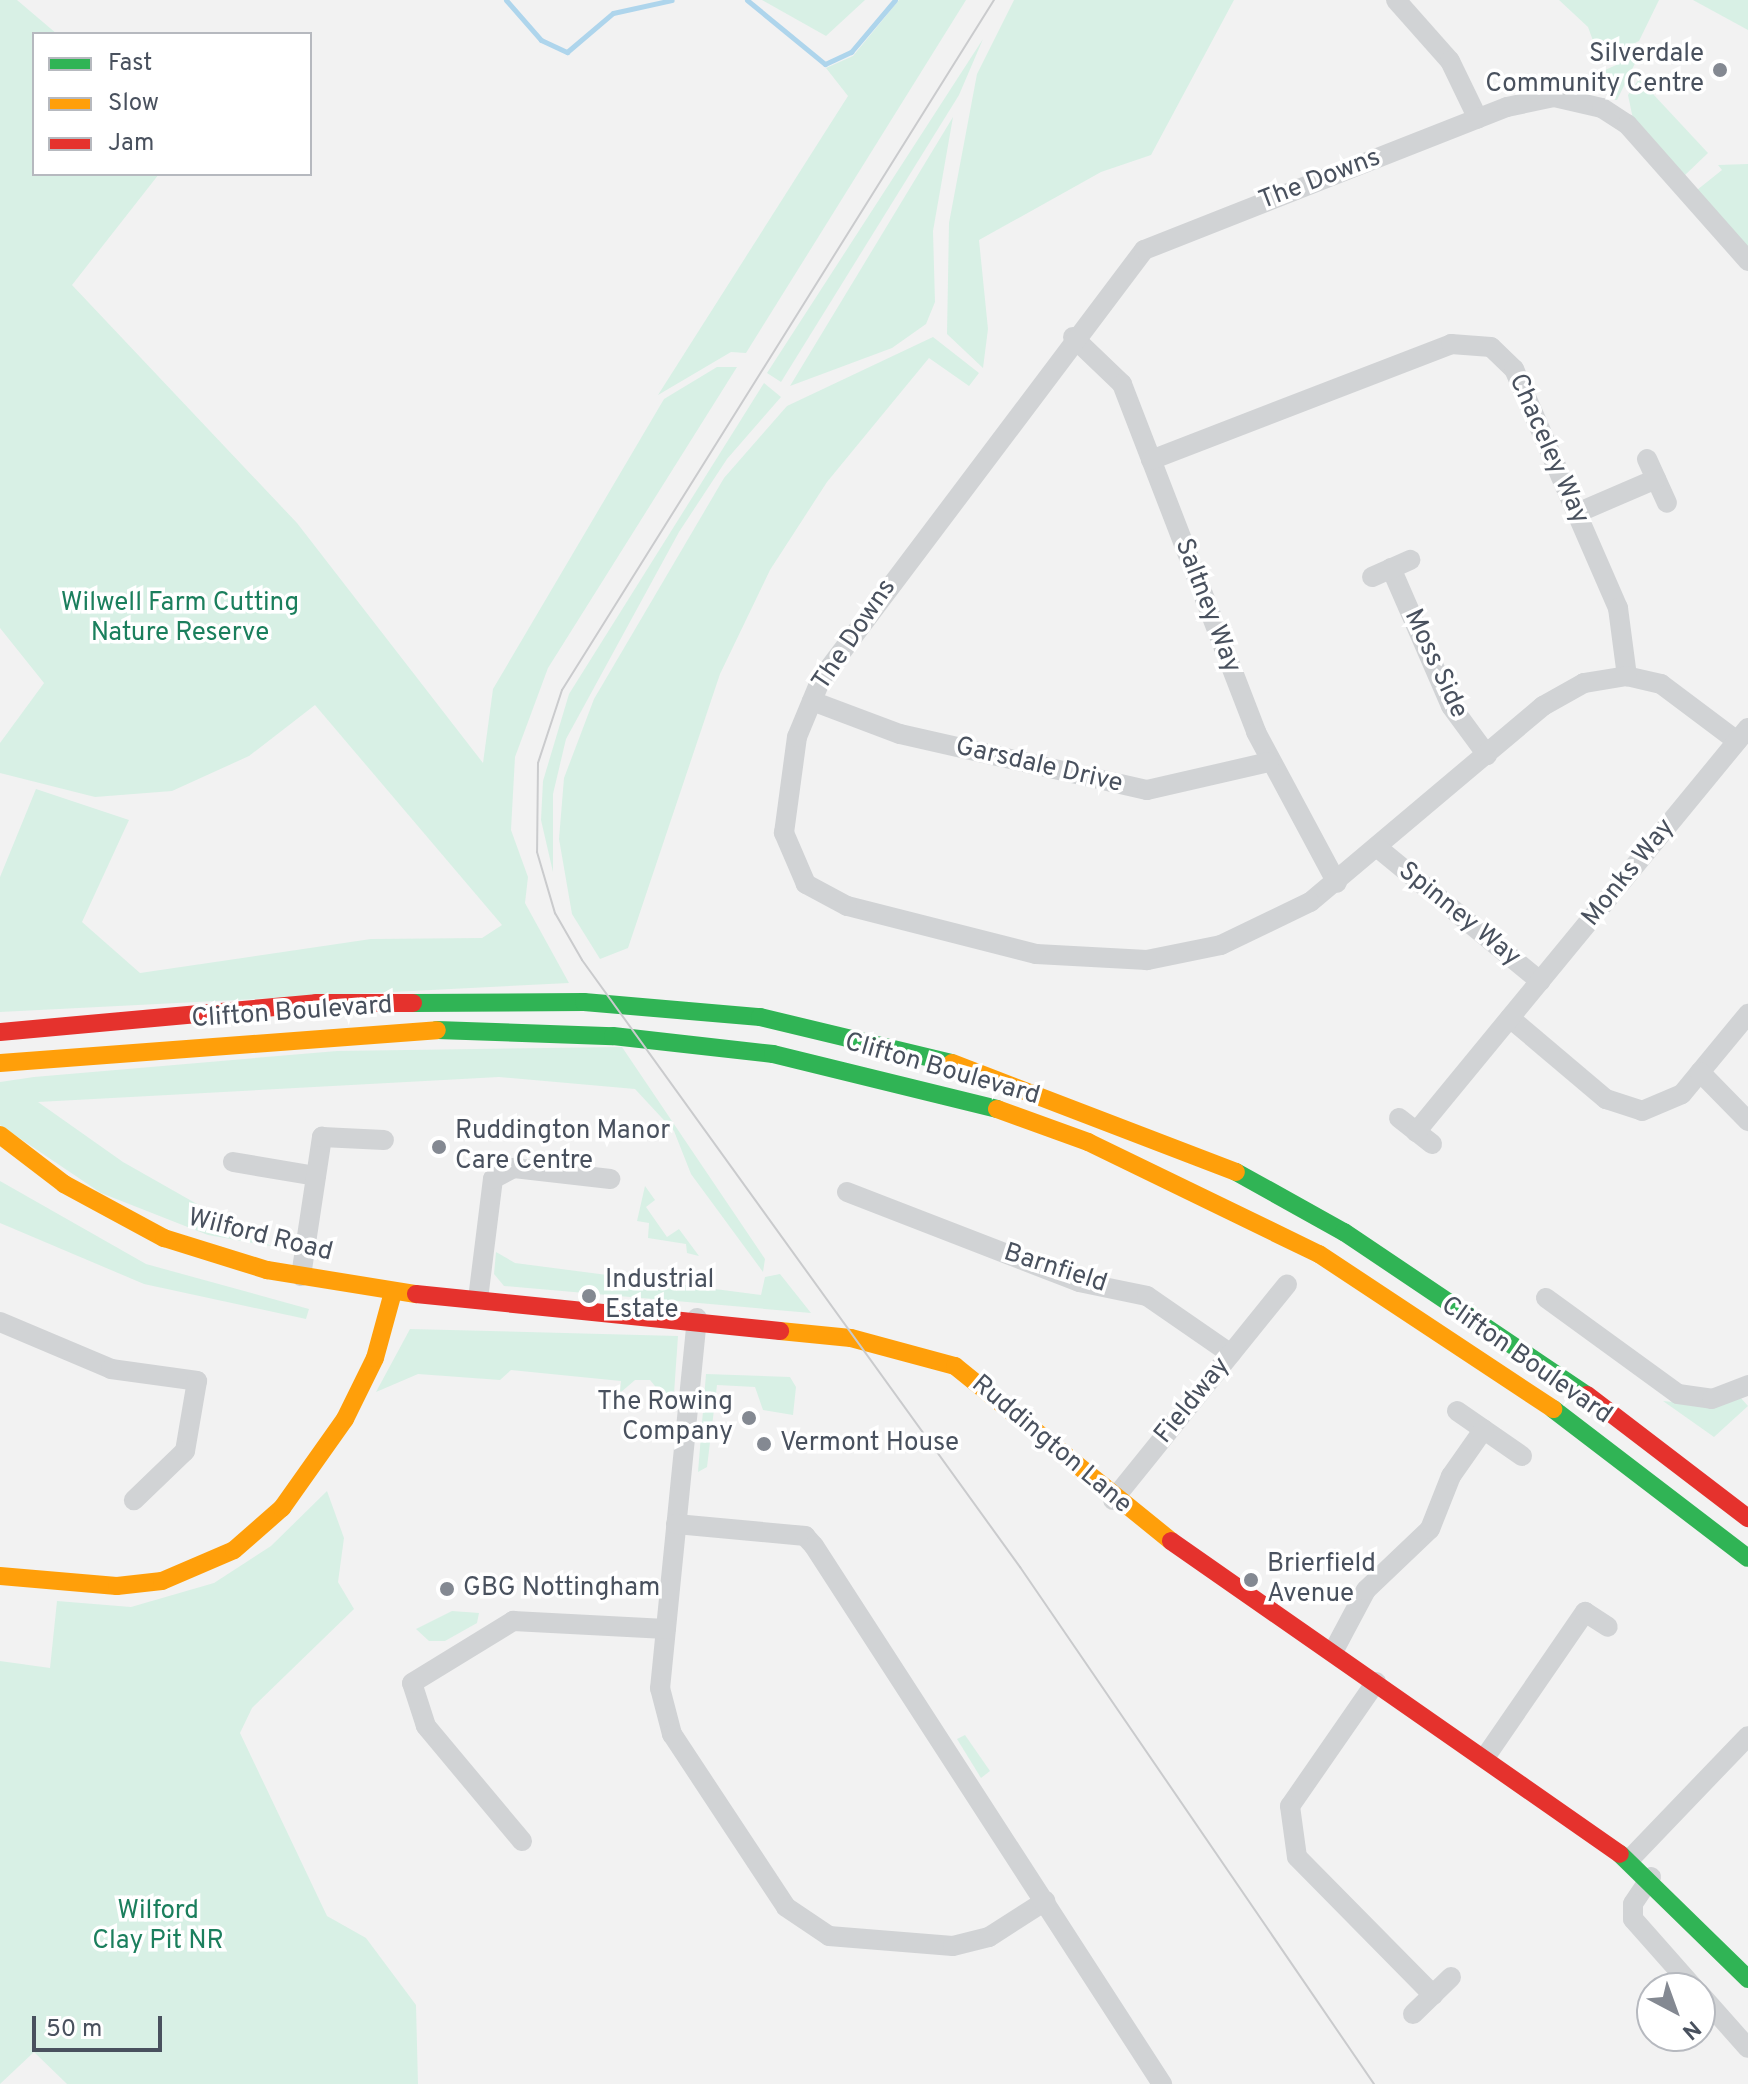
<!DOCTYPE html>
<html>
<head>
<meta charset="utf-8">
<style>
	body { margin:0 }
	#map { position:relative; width:1748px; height:2084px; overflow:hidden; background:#f2f2f2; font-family:Overpass,sans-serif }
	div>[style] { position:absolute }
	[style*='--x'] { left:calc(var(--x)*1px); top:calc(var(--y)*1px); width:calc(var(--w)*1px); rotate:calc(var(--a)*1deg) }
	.green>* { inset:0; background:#d8f0e5 }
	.stream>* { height:5px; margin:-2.5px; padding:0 2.5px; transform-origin:2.5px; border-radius:2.5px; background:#aed5ec }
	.street>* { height:20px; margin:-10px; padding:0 10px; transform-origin:10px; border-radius:10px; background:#d1d3d5 }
	.fast>* { height:18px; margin:-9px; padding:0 9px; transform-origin:9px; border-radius:9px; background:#30b455 }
	.slow>* { height:18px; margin:-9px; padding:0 9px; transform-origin:9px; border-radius:9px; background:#ff9f0a }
	.jam>* { height:18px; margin:-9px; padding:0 9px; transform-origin:9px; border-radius:9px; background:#e5322d }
	.tram>* { height:2px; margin:-1px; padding:0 1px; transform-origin:1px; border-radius:1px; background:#cacbcd }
	.dots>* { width:22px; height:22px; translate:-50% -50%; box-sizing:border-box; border:4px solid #fff; border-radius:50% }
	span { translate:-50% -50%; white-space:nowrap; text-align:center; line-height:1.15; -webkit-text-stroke:7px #fff; paint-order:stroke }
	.poi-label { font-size:26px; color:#49515e }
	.right { translate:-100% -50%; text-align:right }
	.left { translate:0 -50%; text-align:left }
	.street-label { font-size:26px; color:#49515e }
	.park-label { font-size:26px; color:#1b7f5d }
	.legend { position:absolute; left:32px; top:32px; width:280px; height:144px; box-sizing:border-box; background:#fff; border:2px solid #b6b9bf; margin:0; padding:10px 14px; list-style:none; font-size:24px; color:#49515e }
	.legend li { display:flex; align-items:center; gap:16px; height:40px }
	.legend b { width:40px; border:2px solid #b6b9bf }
	.north { position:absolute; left:1636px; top:1972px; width:80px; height:80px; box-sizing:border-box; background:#fff; border:2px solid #b6b9bf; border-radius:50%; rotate:139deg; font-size:22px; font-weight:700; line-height:32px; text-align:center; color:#49515e }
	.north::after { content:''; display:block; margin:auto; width:28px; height:36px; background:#848992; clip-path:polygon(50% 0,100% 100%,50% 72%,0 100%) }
	.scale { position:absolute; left:32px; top:2016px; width:130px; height:36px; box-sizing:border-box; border:4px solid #49515e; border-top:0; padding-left:10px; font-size:24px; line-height:28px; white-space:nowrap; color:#49515e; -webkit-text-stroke:6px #fff; paint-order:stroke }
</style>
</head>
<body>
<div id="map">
	<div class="green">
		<i style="clip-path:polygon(0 0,17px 0,57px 34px,34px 34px,34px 174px,159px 174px,72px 285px,297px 523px,483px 763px,493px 689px,664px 399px,717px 367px,737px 367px,548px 668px,515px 757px,511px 830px,528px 877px,525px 903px,569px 983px,0 1012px,0 877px,36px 789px,129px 820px,82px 922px,140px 973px,371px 939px,482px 938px,502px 925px,315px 705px,249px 756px,172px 791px,95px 797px,0 773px,0 743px,44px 683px,0 628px)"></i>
		<i style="clip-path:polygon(762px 0,865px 0,826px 36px)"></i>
		<i style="clip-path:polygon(899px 0,966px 0,746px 353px,731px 352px,658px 395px,848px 96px,826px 68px,853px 56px)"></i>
		<i style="clip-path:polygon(1014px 0,1234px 0,1151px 155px,1101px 172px,979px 240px,988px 329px,983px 368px,947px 334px,949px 223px,977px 74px)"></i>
		<i style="clip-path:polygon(1559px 0,1659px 0,1639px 41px,1600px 60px,1588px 27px)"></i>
		<i style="clip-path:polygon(1693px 0,1748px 0,1748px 30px)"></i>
		<i style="clip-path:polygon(983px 39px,959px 95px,781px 382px,767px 373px)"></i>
		<i style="clip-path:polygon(1639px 55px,1617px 100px,1614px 100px,1605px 70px)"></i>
		<i style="clip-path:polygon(1639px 79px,1708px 153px,1684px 176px,1633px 119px,1628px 95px)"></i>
		<i style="clip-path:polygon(953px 117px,933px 231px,935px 302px,926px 324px,892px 348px,790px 386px)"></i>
		<i style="clip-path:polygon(1748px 164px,1748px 247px,1697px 190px,1722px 170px,1718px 165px)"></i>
		<i style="clip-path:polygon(933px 337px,979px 373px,969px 386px,929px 358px,827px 482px,770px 570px,720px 674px,628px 948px,600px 959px,572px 914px,559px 839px,564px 778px,594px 699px,724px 478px,787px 406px)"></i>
		<i style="clip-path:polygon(764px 383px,781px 397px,727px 459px,679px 532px,566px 739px,553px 794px,553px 872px,541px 820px,543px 781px,569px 694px)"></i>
		<i style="clip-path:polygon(622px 1047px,765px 1259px,763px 1272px,691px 1174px,674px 1131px,635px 1089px,499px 1077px,38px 1102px,123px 1162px,271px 1246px,208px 1235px,101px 1193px,0 1125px,0 1082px,34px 1077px,337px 1051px)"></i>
		<i style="clip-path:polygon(0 1181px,146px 1264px,309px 1309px,306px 1319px,144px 1284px,0 1223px)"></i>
		<i style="clip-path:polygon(645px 1186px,655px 1200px,646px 1207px,667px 1237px,679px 1229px,699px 1256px,687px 1253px,686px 1244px,648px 1238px,649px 1223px,637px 1221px)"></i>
		<i style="clip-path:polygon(496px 1252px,515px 1263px,761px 1295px,765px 1277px,780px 1274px,811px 1313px,504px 1286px,494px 1274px)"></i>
		<i style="clip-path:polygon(410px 1329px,678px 1336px,673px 1408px,650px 1380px,635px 1380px,620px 1393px,621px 1381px,511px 1370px,500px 1380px,418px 1374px,376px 1392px)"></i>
		<i style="clip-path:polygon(706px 1374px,790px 1377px,796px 1387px,793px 1415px,763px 1410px,755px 1387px,717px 1385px,707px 1467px,698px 1472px)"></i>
		<i style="clip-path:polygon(1740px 1397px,1748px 1406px,1714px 1437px,1663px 1401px,1714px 1406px)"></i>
		<i style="clip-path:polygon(327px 1491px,344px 1538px,338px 1582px,354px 1609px,252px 1708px,240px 1733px,327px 1916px,366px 1938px,416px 2005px,418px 2084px,67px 2084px,34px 2052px,0 2084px,0 1661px,50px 1668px,57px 1601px,131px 1607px,214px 1583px,271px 1546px)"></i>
		<i style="clip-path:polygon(452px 1611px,479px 1613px,477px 1623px,445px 1641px,429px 1641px,416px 1629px)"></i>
		<i style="clip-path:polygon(965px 1735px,990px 1771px,981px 1778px,957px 1739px)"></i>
	</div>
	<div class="stream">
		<i style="--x:506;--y:0;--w:53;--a:48.8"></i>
		<i style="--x:541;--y:40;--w:29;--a:25"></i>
		<i style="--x:567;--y:52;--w:60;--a:-40.3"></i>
		<i style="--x:613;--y:13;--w:60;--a:-12.4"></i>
		<i style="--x:747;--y:0;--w:101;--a:39.4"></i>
		<i style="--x:825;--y:64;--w:29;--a:-25"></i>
		<i style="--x:851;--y:52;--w:68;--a:-49.8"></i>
	</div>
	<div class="street">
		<i style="--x:1396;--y:0;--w:81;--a:48.5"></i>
		<i style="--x:1450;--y:61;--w:64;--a:64.2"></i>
		<i style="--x:1073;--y:337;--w:68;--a:43.8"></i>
		<i style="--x:1122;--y:384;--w:373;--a:68.9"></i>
		<i style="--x:1256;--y:732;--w:171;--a:61.8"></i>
		<i style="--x:1647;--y:459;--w:48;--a:65.6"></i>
		<i style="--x:1151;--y:460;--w:322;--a:-21.1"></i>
		<i style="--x:1451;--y:344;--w:40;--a:4.3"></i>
		<i style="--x:1491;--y:347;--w:32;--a:44"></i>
		<i style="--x:1514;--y:369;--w:261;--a:66.5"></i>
		<i style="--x:1618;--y:608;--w:69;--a:82.5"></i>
		<i style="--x:1577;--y:513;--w:86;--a:-23.3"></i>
		<i style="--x:1391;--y:568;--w:150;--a:66.5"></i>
		<i style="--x:1451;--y:706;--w:61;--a:53.7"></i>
		<i style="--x:1372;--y:577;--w:42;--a:-24.1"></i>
		<i style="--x:812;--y:701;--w:94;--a:20.6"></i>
		<i style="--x:900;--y:734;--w:253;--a:12.8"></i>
		<i style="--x:1147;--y:790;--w:125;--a:-12.9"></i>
		<i style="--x:1737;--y:741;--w:95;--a:-143.1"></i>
		<i style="--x:1661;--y:684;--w:35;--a:-167"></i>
		<i style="--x:1627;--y:676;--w:44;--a:170.8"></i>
		<i style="--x:1584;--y:683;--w:47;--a:150.7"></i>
		<i style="--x:1543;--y:706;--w:304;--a:139.9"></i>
		<i style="--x:1310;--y:902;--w:99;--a:154.2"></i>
		<i style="--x:1221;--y:945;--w:76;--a:168.5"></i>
		<i style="--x:1147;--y:960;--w:111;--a:-176.9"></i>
		<i style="--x:1036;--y:954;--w:195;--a:-165.7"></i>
		<i style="--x:847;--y:906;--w:47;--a:-151.8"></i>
		<i style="--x:806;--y:884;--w:56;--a:-113.3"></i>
		<i style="--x:784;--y:833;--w:97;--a:-82.3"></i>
		<i style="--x:797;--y:737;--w:63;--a:-67.5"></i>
		<i style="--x:821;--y:679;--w:537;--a:-53.02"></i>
		<i style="--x:1144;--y:250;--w:390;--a:-21.5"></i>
		<i style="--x:1507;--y:107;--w:48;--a:-12"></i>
		<i style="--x:1554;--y:97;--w:49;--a:12.9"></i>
		<i style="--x:1602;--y:108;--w:30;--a:33"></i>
		<i style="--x:1627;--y:124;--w:183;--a:48.5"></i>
		<i style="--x:1378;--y:848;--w:210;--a:39.4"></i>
		<i style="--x:1510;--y:1018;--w:126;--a:40.2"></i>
		<i style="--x:1606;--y:1099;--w:38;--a:18"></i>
		<i style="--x:1642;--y:1111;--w:43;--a:-23"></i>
		<i style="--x:1682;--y:1094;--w:104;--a:-50.5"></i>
		<i style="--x:1700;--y:1072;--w:69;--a:45.6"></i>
		<i style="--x:1399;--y:1118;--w:42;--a:38.2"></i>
		<i style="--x:1416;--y:1132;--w:523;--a:-50.59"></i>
		<i style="--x:233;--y:1162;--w:84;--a:9.6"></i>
		<i style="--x:847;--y:1192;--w:249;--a:21.2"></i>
		<i style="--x:1079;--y:1282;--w:69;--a:11.6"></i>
		<i style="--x:1147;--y:1296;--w:102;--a:34.6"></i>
		<i style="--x:301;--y:1276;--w:141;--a:-81.4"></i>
		<i style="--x:322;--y:1137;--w:62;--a:2.8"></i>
		<i style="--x:1546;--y:1298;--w:163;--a:36"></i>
		<i style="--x:1678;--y:1394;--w:34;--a:8"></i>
		<i style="--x:1712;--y:1399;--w:39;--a:-21"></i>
		<i style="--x:478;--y:1299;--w:121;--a:-82.9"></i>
		<i style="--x:493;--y:1179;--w:24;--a:-28"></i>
		<i style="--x:514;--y:1168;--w:97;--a:6.5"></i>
		<i style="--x:697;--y:1318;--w:372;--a:95.7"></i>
		<i style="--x:660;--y:1688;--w:48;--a:75.4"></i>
		<i style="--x:672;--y:1734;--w:207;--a:56.6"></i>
		<i style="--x:786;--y:1907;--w:52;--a:34"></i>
		<i style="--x:829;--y:1936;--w:124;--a:4.6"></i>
		<i style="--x:953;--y:1946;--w:37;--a:-14"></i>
		<i style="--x:989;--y:1937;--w:67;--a:-32.7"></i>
		<i style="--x:0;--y:1322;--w:121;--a:22.9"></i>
		<i style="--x:111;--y:1369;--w:87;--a:7.9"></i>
		<i style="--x:197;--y:1381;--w:71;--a:99.7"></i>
		<i style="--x:185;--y:1451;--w:71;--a:136.1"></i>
		<i style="--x:1457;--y:1411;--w:79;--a:34.7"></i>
		<i style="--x:1113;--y:1500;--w:277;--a:-51.1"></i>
		<i style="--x:676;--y:1524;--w:130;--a:5.3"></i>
		<i style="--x:805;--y:1536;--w:13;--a:48"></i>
		<i style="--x:814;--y:1546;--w:641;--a:57.1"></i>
		<i style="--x:1333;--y:1652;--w:70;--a:-62"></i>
		<i style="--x:1366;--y:1590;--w:88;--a:-43.6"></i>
		<i style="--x:1430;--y:1529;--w:57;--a:-68.4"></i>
		<i style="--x:1451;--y:1476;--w:57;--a:-54.9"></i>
		<i style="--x:1376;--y:1682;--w:151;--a:124.7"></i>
		<i style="--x:1290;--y:1806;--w:51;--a:82.2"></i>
		<i style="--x:1297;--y:1857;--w:194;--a:45.4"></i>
		<i style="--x:1486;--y:1756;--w:175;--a:-55.5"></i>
		<i style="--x:1585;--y:1612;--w:27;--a:33"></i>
		<i style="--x:522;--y:1841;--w:150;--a:-129.9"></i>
		<i style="--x:426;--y:1726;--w:45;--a:-108"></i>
		<i style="--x:412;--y:1683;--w:119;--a:-31.5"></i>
		<i style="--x:513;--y:1621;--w:153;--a:3"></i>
		<i style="--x:1630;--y:1859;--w:170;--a:-46.2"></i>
		<i style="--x:1651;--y:1877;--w:32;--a:124"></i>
		<i style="--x:1633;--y:1904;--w:15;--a:90"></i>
		<i style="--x:1633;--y:1919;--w:92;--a:48.5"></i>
		<i style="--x:1700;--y:1994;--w:72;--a:48.4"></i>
		<i style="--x:1413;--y:2014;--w:53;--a:-44.2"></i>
	</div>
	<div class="fast">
		<i style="--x:413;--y:1003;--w:171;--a:-0.3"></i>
		<i style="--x:584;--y:1002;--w:177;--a:4.9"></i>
		<i style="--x:760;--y:1017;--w:197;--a:13.5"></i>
		<i style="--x:437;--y:1030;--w:176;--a:2"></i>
		<i style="--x:613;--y:1036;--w:161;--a:6.4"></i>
		<i style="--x:773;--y:1054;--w:231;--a:13.8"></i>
		<i style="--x:1236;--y:1172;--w:124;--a:29.1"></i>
		<i style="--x:1344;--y:1232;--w:293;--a:33.9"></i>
		<i style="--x:1553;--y:1409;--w:245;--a:37.4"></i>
		<i style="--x:1620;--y:1854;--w:179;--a:44.3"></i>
	</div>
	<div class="slow">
		<i style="--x:0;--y:1063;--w:438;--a:-4.3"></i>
		<i style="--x:952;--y:1063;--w:304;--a:21"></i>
		<i style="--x:997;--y:1109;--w:97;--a:19.9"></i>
		<i style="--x:1088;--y:1142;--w:257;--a:25.9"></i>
		<i style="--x:1319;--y:1254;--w:281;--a:33.5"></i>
		<i style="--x:0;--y:1135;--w:81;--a:37.4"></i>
		<i style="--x:64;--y:1184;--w:114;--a:28.4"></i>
		<i style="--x:164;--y:1238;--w:108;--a:17.3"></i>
		<i style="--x:267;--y:1270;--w:151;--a:9.2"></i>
		<i style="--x:780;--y:1331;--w:71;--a:5.6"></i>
		<i style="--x:851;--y:1338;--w:108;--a:15.1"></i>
		<i style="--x:955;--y:1366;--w:278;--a:39"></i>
		<i style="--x:0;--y:1576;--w:117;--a:4.9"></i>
		<i style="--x:117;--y:1586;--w:45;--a:-6.3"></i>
		<i style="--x:162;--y:1581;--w:78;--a:-23.3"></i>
		<i style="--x:234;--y:1550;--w:64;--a:-41.2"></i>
		<i style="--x:282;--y:1508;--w:109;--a:-54.7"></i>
		<i style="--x:345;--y:1419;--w:68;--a:-63.8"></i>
		<i style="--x:375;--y:1358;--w:68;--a:-74.7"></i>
	</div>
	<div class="jam">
		<i style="--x:0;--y:1032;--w:317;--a:-5.2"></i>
		<i style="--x:316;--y:1003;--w:97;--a:0"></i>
		<i style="--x:416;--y:1294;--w:366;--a:5.8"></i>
		<i style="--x:1587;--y:1395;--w:203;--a:37.4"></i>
		<i style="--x:1171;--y:1541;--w:547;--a:34.88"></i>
	</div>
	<div class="tram">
		<i style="--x:994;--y:0;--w:814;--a:122.05"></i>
		<i style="--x:562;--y:690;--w:77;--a:108.2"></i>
		<i style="--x:538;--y:763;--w:89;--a:90.6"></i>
		<i style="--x:537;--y:852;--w:64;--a:73.6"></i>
		<i style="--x:555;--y:913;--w:54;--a:60.1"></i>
		<i style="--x:582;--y:960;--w:749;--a:54.19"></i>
		<i style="--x:1020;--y:1567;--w:627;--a:55.6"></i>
	</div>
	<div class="dots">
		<i style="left:1720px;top:70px;background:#848992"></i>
		<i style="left:439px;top:1147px;background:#848992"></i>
		<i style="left:589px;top:1296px;background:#848992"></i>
		<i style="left:749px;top:1418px;background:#848992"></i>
		<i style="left:764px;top:1444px;background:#848992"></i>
		<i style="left:1251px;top:1580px;background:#848992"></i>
		<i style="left:447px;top:1589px;background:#848992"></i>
	</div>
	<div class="poi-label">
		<span class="right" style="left:1704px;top:70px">Silverdale<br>Community Centre</span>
		<span class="left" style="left:455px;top:1147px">Ruddington Manor<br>Care Centre</span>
		<span class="left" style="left:605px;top:1296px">Industrial<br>Estate</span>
		<span class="right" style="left:733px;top:1418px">The Rowing<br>Company</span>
		<span class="left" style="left:780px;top:1444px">Vermont House</span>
		<span class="left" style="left:1267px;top:1580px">Brierfield<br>Avenue</span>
		<span class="left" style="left:463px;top:1589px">GBG Nottingham</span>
	</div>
	<div class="street-label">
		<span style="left:1320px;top:180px;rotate:-21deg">The Downs</span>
		<span style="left:1548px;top:449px;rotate:66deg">Chaceley Way</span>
		<span style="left:1207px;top:606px;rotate:69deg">Saltney Way</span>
		<span style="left:855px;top:635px;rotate:-56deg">The Downs</span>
		<span style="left:1435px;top:664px;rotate:65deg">Moss Side</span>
		<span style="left:1039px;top:766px;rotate:13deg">Garsdale Drive</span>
		<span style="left:1629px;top:873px;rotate:-51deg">Monks Way</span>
		<span style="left:1459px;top:915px;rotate:39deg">Spinney Way</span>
		<span style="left:292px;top:1013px;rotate:-4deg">Clifton Boulevard</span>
		<span style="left:942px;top:1070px;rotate:16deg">Clifton Boulevard</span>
		<span style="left:260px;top:1236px;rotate:14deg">Wilford Road</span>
		<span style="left:1055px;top:1269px;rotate:18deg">Barnfield</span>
		<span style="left:1526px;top:1361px;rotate:35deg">Clifton Boulevard</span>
		<span style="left:1193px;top:1401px;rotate:-51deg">Fieldway</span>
		<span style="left:1051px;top:1445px;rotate:40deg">Ruddington Lane</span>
	</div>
	<div class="park-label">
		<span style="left:180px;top:619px">Wilwell Farm Cutting<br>Nature Reserve</span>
		<span style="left:158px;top:1927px">Wilford<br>Clay Pit NR</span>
	</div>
	<ul class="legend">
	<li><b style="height:10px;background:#30b455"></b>Fast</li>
	<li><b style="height:10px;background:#ff9f0a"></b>Slow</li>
	<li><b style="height:10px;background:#e5322d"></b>Jam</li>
	</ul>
	<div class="north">N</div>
	<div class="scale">50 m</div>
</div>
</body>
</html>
